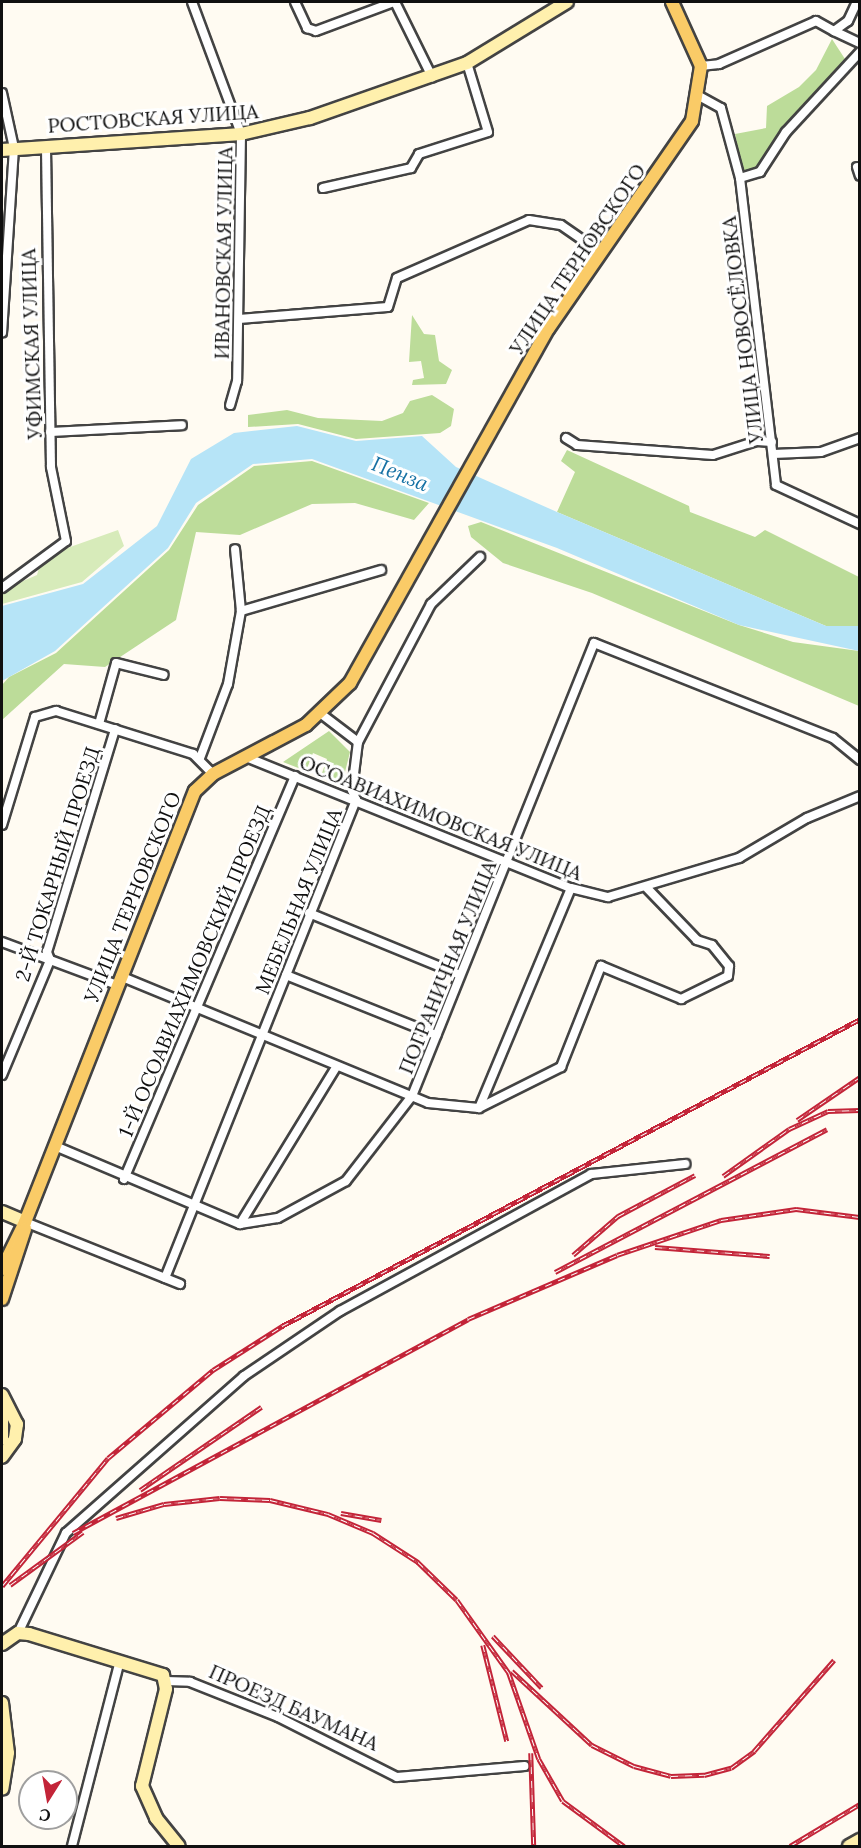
<!DOCTYPE html>
<html>
<head>
<meta charset="utf-8">
<style>
	body { margin:0 }
	#map { position:relative; width:861px; height:1848px; overflow:hidden; background:#fffbf2; font-family:Lora,serif }
	div>[style] { position:absolute }
	[style*='--x'] { left:calc(var(--x)*1px); top:calc(var(--y)*1px); width:calc(var(--w)*1px); rotate:calc(var(--a)*1deg) }
	.green>* { inset:0; background:#d7ebba }
	.forest>* { inset:0; background:#bcdc99 }
	.water>* { inset:0; background:#b6e4f7 }
	.roads { filter:drop-shadow(2px 0 #434343) drop-shadow(-2px 0 #434343) drop-shadow(0 2px #434343) drop-shadow(0 -2px #434343) }
	.street>* { height:8px; margin:-4px; padding:0 4px; transform-origin:4px; border-radius:4px; background:#fff }
	.secondary>* { height:12px; margin:-6px; padding:0 6px; transform-origin:6px; border-radius:6px; background:#fff0ad }
	.primary>* { height:12px; margin:-6px; padding:0 6px; transform-origin:6px; border-radius:6px; background:#facb67 }
	.rail>* { height:4.5px; margin-top:-2.25px; transform-origin:0; background:repeating-linear-gradient(90deg,#fff 0 7px,#c32438 0 14px); box-sizing:border-box; border-block:2px solid #c32438 }
	span { translate:-50% -50%; white-space:nowrap; text-align:center; line-height:1.15; -webkit-text-stroke:6px #fff; paint-order:stroke }
	.street-label { font-size:20px; color:#101010 }
	.water-label { font-size:21px; color:#1671a4; font-style:italic }
	.frame { position:absolute; inset:0; border:3px solid #101010; pointer-events:none }
	.north { position:absolute; left:18px; top:1770px; width:60px; height:60px; box-sizing:border-box; background:#fff; border:2px solid #9f9f9f; border-radius:50%; rotate:191deg; font-size:16px; font-weight:700; line-height:24px; text-align:center; color:#101010 }
	.north::after { content:''; display:block; margin:auto; width:21px; height:27px; background:#c32438; clip-path:polygon(50% 0,100% 100%,50% 72%,0 100%) }
</style>
</head>
<body>
<div id="map">
	<div class="green">
		<i style="clip-path:polygon(118px 530px,124px 546px,82px 582px,2px 604px,2px 590px,37px 575px,42px 557px)"></i>
	</div>
	<div class="forest">
		<i style="clip-path:polygon(832px 39px,845px 59px,758px 168px,743px 172px,735px 134px,766px 128px,767px 106px,799px 87px,816px 70px)"></i>
		<i style="clip-path:polygon(412px 315px,424px 334px,435px 335px,439px 361px,452px 370px,446px 384px,412px 385px,413px 380px,424px 378px,421px 361px,409px 362px)"></i>
		<i style="clip-path:polygon(432px 395px,454px 409px,451px 426px,440px 433px,356px 439px,298px 424px,248px 427px,248px 415px,287px 410px,318px 418px,382px 421px,403px 413px,410px 401px)"></i>
		<i style="clip-path:polygon(567px 450px,689px 506px,690px 512px,755px 537px,765px 530px,859px 577px,859px 626px,826px 626px,557px 512px,575px 472px,561px 461px)"></i>
		<i style="clip-path:polygon(312px 461px,429px 503px,414px 520px,355px 503px,312px 504px,240px 535px,196px 532px,176px 620px,105px 667px,64px 664px,2px 720px,2px 685px,9px 677px,56px 653px,169px 550px,198px 505px,254px 466px)"></i>
		<i style="clip-path:polygon(481px 522px,739px 625px,793px 642px,859px 651px,859px 706px,592px 593px,503px 563px,471px 537px,468px 526px)"></i>
		<i style="clip-path:polygon(329px 731px,350px 752px,342px 784px,321px 776px,327px 759px,313px 753px,306px 771px,283px 762px)"></i>
	</div>
	<div class="water">
		<i style="clip-path:polygon(297px 426px,356px 441px,422px 436px,456px 467px,557px 512px,826px 626px,859px 626px,859px 651px,739px 625px,557px 548px,312px 459px,253px 464px,196px 503px,168px 548px,55px 651px,2px 681px,2px 606px,83px 584px,157px 526px,191px 459px,234px 433px)"></i>
	</div>
	<div class="roads">
		<div class="street">
			<i style="--x:192;--y:2;--w:141;--a:69.6"></i>
			<i style="--x:241;--y:134;--w:247;--a:90.9"></i>
			<i style="--x:237;--y:381;--w:25;--a:106"></i>
			<i style="--x:295;--y:2;--w:29;--a:65"></i>
			<i style="--x:307;--y:28;--w:9;--a:18"></i>
			<i style="--x:316;--y:31;--w:83;--a:-20.4"></i>
			<i style="--x:395;--y:2;--w:84;--a:63.7"></i>
			<i style="--x:834;--y:31;--w:29;--a:25"></i>
			<i style="--x:701;--y:66;--w:18;--a:-6"></i>
			<i style="--x:719;--y:64;--w:106;--a:-23.9"></i>
			<i style="--x:816;--y:21;--w:21;--a:29"></i>
			<i style="--x:834;--y:31;--w:17;--a:-36"></i>
			<i style="--x:848;--y:21;--w:21;--a:-65"></i>
			<i style="--x:2;--y:93;--w:56;--a:77.7"></i>
			<i style="--x:14;--y:148;--w:185;--a:93.7"></i>
			<i style="--x:699;--y:96;--w:25;--a:29"></i>
			<i style="--x:721;--y:108;--w:73;--a:74.8"></i>
			<i style="--x:740;--y:178;--w:309;--a:83.3"></i>
			<i style="--x:776;--y:485;--w:93;--a:24.9"></i>
			<i style="--x:857;--y:167;--w:9;--a:72"></i>
			<i style="--x:740;--y:178;--w:21;--a:-17"></i>
			<i style="--x:760;--y:172;--w:48;--a:-57"></i>
			<i style="--x:786;--y:132;--w:109;--a:-47.2"></i>
			<i style="--x:323;--y:188;--w:90;--a:-12.8"></i>
			<i style="--x:411;--y:168;--w:16;--a:-60"></i>
			<i style="--x:419;--y:154;--w:72;--a:-17.7"></i>
			<i style="--x:488;--y:132;--w:72;--a:-106.9"></i>
			<i style="--x:239;--y:319;--w:149;--a:-4.6"></i>
			<i style="--x:388;--y:307;--w:30;--a:-73"></i>
			<i style="--x:397;--y:278;--w:144;--a:-23.7"></i>
			<i style="--x:529;--y:220;--w:32;--a:9"></i>
			<i style="--x:561;--y:225;--w:47;--a:34.7"></i>
			<i style="--x:50;--y:432;--w:132;--a:-3"></i>
			<i style="--x:566;--y:438;--w:13;--a:32"></i>
			<i style="--x:577;--y:445;--w:136;--a:4.2"></i>
			<i style="--x:713;--y:455;--w:46;--a:-17.7"></i>
			<i style="--x:757;--y:441;--w:15;--a:4"></i>
			<i style="--x:773;--y:454;--w:48;--a:-2.4"></i>
			<i style="--x:821;--y:452;--w:41;--a:-19.7"></i>
			<i style="--x:2;--y:588;--w:79;--a:-36.3"></i>
			<i style="--x:66;--y:541;--w:76;--a:-101.5"></i>
			<i style="--x:51;--y:467;--w:321;--a:-90.9"></i>
			<i style="--x:241;--y:611;--w:146;--a:-16.3"></i>
			<i style="--x:99;--y:724;--w:63;--a:-74.4"></i>
			<i style="--x:116;--y:663;--w:49;--a:14"></i>
			<i style="--x:358;--y:742;--w:156;--a:-62.1"></i>
			<i style="--x:431;--y:604;--w:68;--a:-43.8"></i>
			<i style="--x:246;--y:757;--w:350;--a:22"></i>
			<i style="--x:571;--y:888;--w:38;--a:14"></i>
			<i style="--x:608;--y:897;--w:137;--a:-16.6"></i>
			<i style="--x:739;--y:858;--w:79;--a:-30.5"></i>
			<i style="--x:807;--y:818;--w:57;--a:-22.5"></i>
			<i style="--x:200;--y:758;--w:79;--a:-69.3"></i>
			<i style="--x:228;--y:684;--w:74;--a:-79.9"></i>
			<i style="--x:241;--y:611;--w:62;--a:-95.5"></i>
			<i style="--x:2;--y:825;--w:113;--a:-73"></i>
			<i style="--x:35;--y:717;--w:22;--a:-16"></i>
			<i style="--x:56;--y:711;--w:144;--a:17.4"></i>
			<i style="--x:193;--y:754;--w:28;--a:45"></i>
			<i style="--x:309;--y:913;--w:163;--a:22.3"></i>
			<i style="--x:2;--y:942;--w:123;--a:20.5"></i>
			<i style="--x:286;--y:975;--w:162;--a:21.8"></i>
			<i style="--x:120;--y:976;--w:333;--a:22.4"></i>
			<i style="--x:428;--y:1103;--w:51;--a:5.6"></i>
			<i style="--x:2;--y:1075;--w:125;--a:-67.3"></i>
			<i style="--x:50;--y:960;--w:9;--a:-111"></i>
			<i style="--x:47;--y:952;--w:233;--a:-73"></i>
			<i style="--x:479;--y:1108;--w:92;--a:-26.6"></i>
			<i style="--x:561;--y:1067;--w:109;--a:-68.4"></i>
			<i style="--x:601;--y:966;--w:87;--a:22.4"></i>
			<i style="--x:681;--y:999;--w:52;--a:-26.1"></i>
			<i style="--x:728;--y:976;--w:10;--a:-84"></i>
			<i style="--x:729;--y:966;--w:27;--a:-129"></i>
			<i style="--x:712;--y:945;--w:16;--a:-162"></i>
			<i style="--x:697;--y:940;--w:72;--a:-133.9"></i>
			<i style="--x:479;--y:1108;--w:238;--a:-67.3"></i>
			<i style="--x:55;--y:1146;--w:201;--a:22.9"></i>
			<i style="--x:240;--y:1224;--w:38;--a:-9"></i>
			<i style="--x:278;--y:1218;--w:77;--a:-28.6"></i>
			<i style="--x:346;--y:1181;--w:108;--a:-52.2"></i>
			<i style="--x:412;--y:1096;--w:488;--a:-68.1"></i>
			<i style="--x:594;--y:643;--w:257;--a:21.7"></i>
			<i style="--x:833;--y:738;--w:35;--a:39"></i>
			<i style="--x:124;--y:1179;--w:438;--a:-67"></i>
			<i style="--x:25;--y:1222;--w:167;--a:21.8"></i>
			<i style="--x:240;--y:1224;--w:185;--a:-58.5"></i>
			<i style="--x:165;--y:1278;--w:515;--a:-68.22"></i>
			<i style="--x:356;--y:800;--w:11;--a:-112"></i>
			<i style="--x:352;--y:790;--w:48;--a:-82.9"></i>
			<i style="--x:358;--y:742;--w:48;--a:-142.7"></i>
			<i style="--x:18;--y:1633;--w:111;--a:-64.4"></i>
			<i style="--x:66;--y:1533;--w:237;--a:-41.4"></i>
			<i style="--x:244;--y:1376;--w:116;--a:-34.1"></i>
			<i style="--x:340;--y:1311;--w:286;--a:-28.6"></i>
			<i style="--x:591;--y:1174;--w:95;--a:-6.1"></i>
			<i style="--x:166;--y:1681;--w:24;--a:2"></i>
			<i style="--x:190;--y:1682;--w:95;--a:21.7"></i>
			<i style="--x:278;--y:1717;--w:133;--a:26.8"></i>
			<i style="--x:397;--y:1777;--w:128;--a:-4.9"></i>
			<i style="--x:72;--y:1846;--w:191;--a:-75.5"></i>
		</div>
		<div class="secondary">
			<i style="--x:2;--y:150;--w:240;--a:-3.8"></i>
			<i style="--x:241;--y:134;--w:71;--a:-13.1"></i>
			<i style="--x:310;--y:118;--w:166;--a:-19.3"></i>
			<i style="--x:467;--y:63;--w:117;--a:-31.4"></i>
			<i style="--x:2;--y:1212;--w:25;--a:23"></i>
			<i style="--x:2;--y:1395;--w:33;--a:63"></i>
			<i style="--x:17;--y:1424;--w:15;--a:98"></i>
			<i style="--x:15;--y:1439;--w:22;--a:126"></i>
			<i style="--x:2;--y:1415;--w:24;--a:90"></i>
			<i style="--x:2;--y:1644;--w:19;--a:-35"></i>
			<i style="--x:18;--y:1633;--w:11;--a:5"></i>
			<i style="--x:29;--y:1634;--w:140;--a:17"></i>
			<i style="--x:163;--y:1675;--w:14;--a:78"></i>
			<i style="--x:166;--y:1689;--w:100;--a:103.9"></i>
			<i style="--x:142;--y:1786;--w:35;--a:66"></i>
			<i style="--x:156;--y:1818;--w:36;--a:51"></i>
			<i style="--x:2;--y:1703;--w:50;--a:83.2"></i>
			<i style="--x:8;--y:1753;--w:36;--a:99"></i>
			<i style="--x:849;--y:1846;--w:13;--a:-29"></i>
		</div>
		<div class="primary">
			<i style="--x:2;--y:1269;--w:52;--a:-63.9"></i>
			<i style="--x:25;--y:1222;--w:463;--a:-68.5"></i>
			<i style="--x:195;--y:791;--w:25;--a:-43"></i>
			<i style="--x:213;--y:774;--w:105;--a:-27.8"></i>
			<i style="--x:306;--y:725;--w:61;--a:-43.7"></i>
			<i style="--x:350;--y:683;--w:406;--a:-60.8"></i>
			<i style="--x:548;--y:329;--w:253;--a:-55.3"></i>
			<i style="--x:692;--y:121;--w:56;--a:-80.7"></i>
			<i style="--x:701;--y:66;--w:70;--a:-114.4"></i>
			<i style="--x:2;--y:1299;--w:74;--a:-71.8"></i>
		</div>
	</div>
	<div class="rail">
		<i style="--x:797;--y:1120;--w:76;--a:-34.3"></i>
		<i style="--x:723;--y:1176;--w:81;--a:-35.5"></i>
		<i style="--x:789;--y:1129;--w:43;--a:-24.8"></i>
		<i style="--x:828;--y:1111;--w:32;--a:-2"></i>
		<i style="--x:655;--y:1247;--w:115;--a:4.5"></i>
		<i style="--x:573;--y:1255;--w:60;--a:-40.9"></i>
		<i style="--x:618;--y:1216;--w:87;--a:-28"></i>
		<i style="--x:555;--y:1272;--w:307;--a:-27.7"></i>
		<i style="--x:140;--y:1490;--w:147;--a:-34.4"></i>
		<i style="--x:341;--y:1513;--w:41;--a:9.9"></i>
		<i style="--x:116;--y:1518;--w:50;--a:-16.3"></i>
		<i style="--x:164;--y:1504;--w:56;--a:-6.1"></i>
		<i style="--x:220;--y:1498;--w:50;--a:2.3"></i>
		<i style="--x:270;--y:1500;--w:60;--a:13.6"></i>
		<i style="--x:328;--y:1514;--w:49;--a:22.9"></i>
		<i style="--x:373;--y:1533;--w:54;--a:32.8"></i>
		<i style="--x:418;--y:1562;--w:54;--a:44.3"></i>
		<i style="--x:457;--y:1600;--w:90;--a:54.5"></i>
		<i style="--x:509;--y:1673;--w:91;--a:70.8"></i>
		<i style="--x:539;--y:1759;--w:48;--a:60.3"></i>
		<i style="--x:563;--y:1801;--w:76;--a:36.4"></i>
		<i style="--x:73;--y:1533;--w:449;--a:-28.4"></i>
		<i style="--x:468;--y:1319;--w:162;--a:-23.2"></i>
		<i style="--x:617;--y:1255;--w:110;--a:-18.6"></i>
		<i style="--x:721;--y:1220;--w:76;--a:-8.3"></i>
		<i style="--x:796;--y:1209;--w:64;--a:7.1"></i>
		<i style="--x:10;--y:1585;--w:90;--a:-36"></i>
		<i style="--x:2;--y:1586;--w:166;--a:-50.4"></i>
		<i style="--x:108;--y:1458;--w:137;--a:-40"></i>
		<i style="--x:213;--y:1370;--w:82;--a:-32.5"></i>
		<i style="--x:282;--y:1326;--w:654;--a:-27.97"></i>
		<i style="--x:493;--y:1636;--w:71;--a:46.7"></i>
		<i style="--x:483;--y:1645;--w:99;--a:76"></i>
		<i style="--x:512;--y:1671;--w:109;--a:42.8"></i>
		<i style="--x:592;--y:1745;--w:47;--a:26.6"></i>
		<i style="--x:634;--y:1766;--w:38;--a:15"></i>
		<i style="--x:671;--y:1776;--w:33;--a:-2"></i>
		<i style="--x:704;--y:1775;--w:28;--a:-15"></i>
		<i style="--x:731;--y:1768;--w:29;--a:-36"></i>
		<i style="--x:754;--y:1751;--w:121;--a:-48.7"></i>
		<i style="--x:531;--y:1753;--w:93;--a:88.2"></i>
		<i style="--x:790;--y:1846;--w:82;--a:-31"></i>
	</div>
	<div class="street-label">
		<span style="left:153px;top:118px;rotate:-4deg">РОСТОВСКАЯ УЛИЦА</span>
		<span style="left:223px;top:253px;rotate:-89deg">ИВАНОВСКАЯ УЛИЦА</span>
		<span style="left:577px;top:259px;rotate:-56deg">УЛИЦА ТЕРНОВСКОГО</span>
		<span style="left:742px;top:330px;rotate:-97deg">УЛИЦА НОВОСЁЛОВКА</span>
		<span style="left:31px;top:344px;rotate:-92deg">УФИМСКАЯ УЛИЦА</span>
		<span style="left:441px;top:817px;rotate:22deg">ОСОАВИАХИМОВСКАЯ УЛИЦА</span>
		<span style="left:57px;top:864px;rotate:-73deg">2-Й ТОКАРНЫЙ ПРОЕЗД</span>
		<span style="left:132px;top:897px;rotate:-68deg">УЛИЦА ТЕРНОВСКОГО</span>
		<span style="left:298px;top:901px;rotate:-68deg">МЕБЕЛЬНАЯ УЛИЦА</span>
		<span style="left:447px;top:967px;rotate:-68deg">ПОГРАНИЧНАЯ УЛИЦА</span>
		<span style="left:194px;top:971px;rotate:-67deg">1-Й ОСОАВИАХИМОВСКИЙ ПРОЕЗД</span>
		<span style="left:294px;top:1707px;rotate:24deg">ПРОЕЗД БАУМАНА</span>
	</div>
	<div class="water-label">
		<span style="left:400px;top:474px;rotate:22deg">Пенза</span>
	</div>
	<div class="frame"></div>
	<div class="north">С</div>
</div>
</body>
</html>
